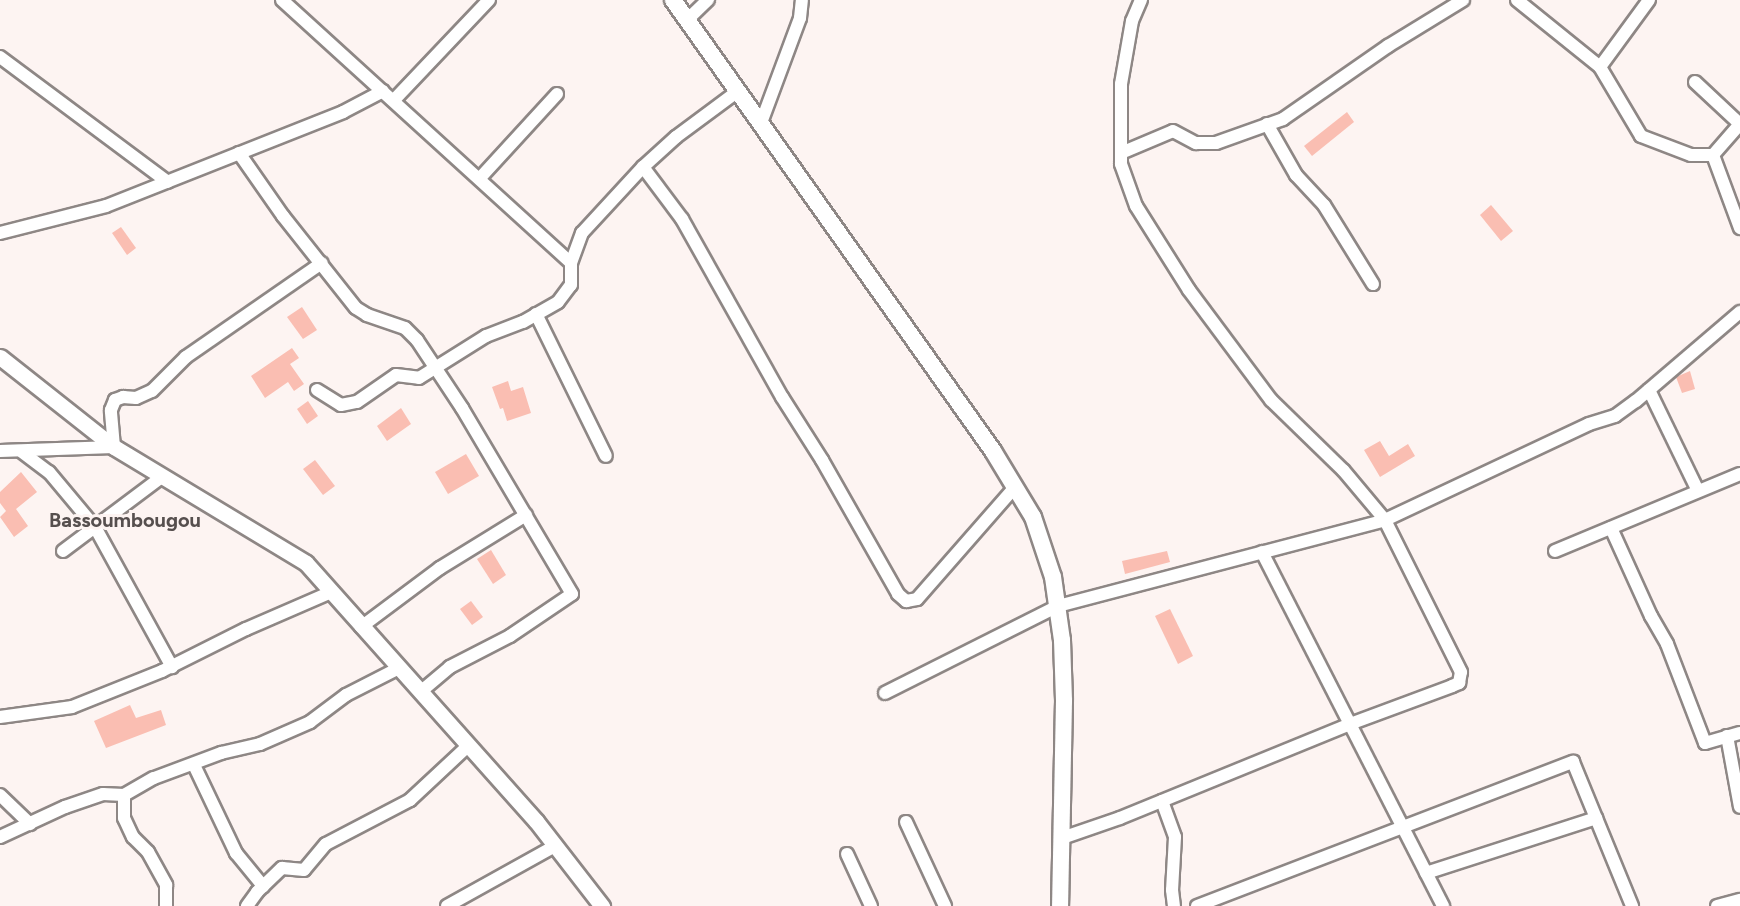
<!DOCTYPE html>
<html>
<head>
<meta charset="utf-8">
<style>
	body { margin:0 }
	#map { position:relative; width:1740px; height:906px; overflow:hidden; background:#fdf4f2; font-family:Figtree,sans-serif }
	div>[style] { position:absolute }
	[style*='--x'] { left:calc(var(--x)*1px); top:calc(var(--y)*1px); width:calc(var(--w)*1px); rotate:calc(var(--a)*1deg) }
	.building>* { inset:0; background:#fabeb2 }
	.roads { filter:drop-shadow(2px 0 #8e8785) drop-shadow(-2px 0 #8e8785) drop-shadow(0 2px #8e8785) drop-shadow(0 -2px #8e8785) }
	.minor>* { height:12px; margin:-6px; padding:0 6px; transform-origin:6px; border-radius:6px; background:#fff }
	.tertiary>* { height:15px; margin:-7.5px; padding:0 7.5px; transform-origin:7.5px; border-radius:7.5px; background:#fff }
	.secondary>* { height:16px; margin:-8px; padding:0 8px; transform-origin:8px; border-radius:8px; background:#fff }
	span { translate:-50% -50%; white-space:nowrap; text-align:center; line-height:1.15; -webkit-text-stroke:6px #fdf4f2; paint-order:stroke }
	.quarter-label { font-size:20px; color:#564f4e; font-weight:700 }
</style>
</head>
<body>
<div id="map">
	<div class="building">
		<i style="clip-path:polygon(1347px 112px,1354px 122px,1312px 156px,1304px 146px)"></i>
		<i style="clip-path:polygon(1491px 205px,1513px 231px,1501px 241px,1480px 215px)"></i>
		<i style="clip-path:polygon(121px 227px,136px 248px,127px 255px,112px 233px)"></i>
		<i style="clip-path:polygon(302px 307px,317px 330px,303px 339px,287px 317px)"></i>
		<i style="clip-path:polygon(292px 348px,299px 358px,290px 364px,304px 384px,294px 391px,288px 382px,265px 398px,251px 376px)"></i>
		<i style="clip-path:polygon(1690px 371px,1695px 389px,1682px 393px,1676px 377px)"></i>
		<i style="clip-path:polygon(508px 381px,511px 391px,523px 387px,531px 413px,507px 421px,503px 408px,500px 409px,492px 387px)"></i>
		<i style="clip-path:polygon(308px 401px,318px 416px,307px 424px,297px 409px)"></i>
		<i style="clip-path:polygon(401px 408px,411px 424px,387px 441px,377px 426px)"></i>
		<i style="clip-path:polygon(1380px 441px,1389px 456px,1408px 444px,1415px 456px,1380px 477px,1364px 450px)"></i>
		<i style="clip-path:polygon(466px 454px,479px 476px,448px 494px,435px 472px)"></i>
		<i style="clip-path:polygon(315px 460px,335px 486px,323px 495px,303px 469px)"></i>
		<i style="clip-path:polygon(21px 472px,37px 492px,16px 509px,28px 526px,14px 537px,0 517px,6px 511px,0 503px,0 492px)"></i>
		<i style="clip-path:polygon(491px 550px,506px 575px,493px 584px,477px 559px)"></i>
		<i style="clip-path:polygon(1167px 551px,1170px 562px,1125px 574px,1122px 561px)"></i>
		<i style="clip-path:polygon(471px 601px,483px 617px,472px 625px,460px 609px)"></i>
		<i style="clip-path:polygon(1170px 609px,1193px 656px,1178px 664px,1155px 616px)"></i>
		<i style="clip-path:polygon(130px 705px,136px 718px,161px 710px,166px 725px,106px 748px,94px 721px)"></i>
	</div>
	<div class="roads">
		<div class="minor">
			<i style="--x:282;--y:0;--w:391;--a:42.3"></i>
			<i style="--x:1517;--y:0;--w:107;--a:38.9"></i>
			<i style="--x:1600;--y:67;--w:80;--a:59.3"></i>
			<i style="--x:1641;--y:136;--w:53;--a:20.8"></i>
			<i style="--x:1691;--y:155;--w:22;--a:0"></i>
			<i style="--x:1713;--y:155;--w:78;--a:69.7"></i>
			<i style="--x:687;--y:20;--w:29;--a:-44"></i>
			<i style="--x:0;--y:57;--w:209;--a:36.7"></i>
			<i style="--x:1600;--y:67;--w:83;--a:-53.8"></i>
			<i style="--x:1695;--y:82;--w:62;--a:43"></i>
			<i style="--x:1740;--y:124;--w:41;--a:131.1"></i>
			<i style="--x:394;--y:100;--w:138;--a:-46.5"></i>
			<i style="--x:761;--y:123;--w:112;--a:-69.6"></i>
			<i style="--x:800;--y:18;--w:18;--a:-84"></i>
			<i style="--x:1267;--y:124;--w:59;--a:60.4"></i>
			<i style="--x:1296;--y:175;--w:41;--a:47"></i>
			<i style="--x:1324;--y:205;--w:93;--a:58.2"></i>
			<i style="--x:239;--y:153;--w:77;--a:55.1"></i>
			<i style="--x:283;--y:216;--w:117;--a:51.6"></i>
			<i style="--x:356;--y:308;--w:13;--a:32"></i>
			<i style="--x:367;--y:315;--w:40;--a:18.9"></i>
			<i style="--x:405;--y:328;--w:17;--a:45"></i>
			<i style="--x:417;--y:340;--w:82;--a:56.5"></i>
			<i style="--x:462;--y:408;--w:216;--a:59.4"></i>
			<i style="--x:572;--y:594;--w:75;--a:145.9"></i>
			<i style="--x:510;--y:636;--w:68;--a:152.7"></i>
			<i style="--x:450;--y:667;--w:39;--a:140"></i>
			<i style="--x:1121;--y:153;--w:56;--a:-22.9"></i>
			<i style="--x:1173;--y:131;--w:26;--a:28"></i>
			<i style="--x:1196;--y:143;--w:20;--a:0"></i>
			<i style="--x:1216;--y:143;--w:71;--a:-19.7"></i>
			<i style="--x:1283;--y:119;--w:128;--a:-34.8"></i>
			<i style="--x:1388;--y:46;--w:88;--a:-31.5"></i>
			<i style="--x:643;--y:167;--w:65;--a:53.1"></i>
			<i style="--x:682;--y:219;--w:204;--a:60.7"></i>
			<i style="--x:782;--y:397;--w:75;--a:57.6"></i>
			<i style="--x:822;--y:460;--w:154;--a:60.4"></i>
			<i style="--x:898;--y:594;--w:11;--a:41"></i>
			<i style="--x:906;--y:601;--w:11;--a:-10"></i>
			<i style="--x:917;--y:599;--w:150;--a:-48.8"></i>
			<i style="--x:480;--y:178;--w:114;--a:-47.5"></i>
			<i style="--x:0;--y:233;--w:109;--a:-14.3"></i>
			<i style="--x:106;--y:206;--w:255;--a:-21.6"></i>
			<i style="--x:343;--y:112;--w:45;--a:-27.7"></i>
			<i style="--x:536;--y:314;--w:158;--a:63.8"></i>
			<i style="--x:317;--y:390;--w:28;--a:32"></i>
			<i style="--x:341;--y:405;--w:16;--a:-11"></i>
			<i style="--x:357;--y:402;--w:47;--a:-34.7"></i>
			<i style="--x:396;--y:375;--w:23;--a:7"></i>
			<i style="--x:419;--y:378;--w:79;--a:-32.1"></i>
			<i style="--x:486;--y:336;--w:40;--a:-21"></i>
			<i style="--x:523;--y:322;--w:40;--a:-29.7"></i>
			<i style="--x:558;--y:302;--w:21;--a:-53"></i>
			<i style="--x:571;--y:285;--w:22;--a:-90"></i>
			<i style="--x:571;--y:263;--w:32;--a:-70"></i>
			<i style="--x:582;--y:233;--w:90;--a:-47.3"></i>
			<i style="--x:643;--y:167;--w:45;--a:-42.3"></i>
			<i style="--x:676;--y:137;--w:77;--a:-36.6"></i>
			<i style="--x:1649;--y:390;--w:112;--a:64.1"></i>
			<i style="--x:0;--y:451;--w:114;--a:-2"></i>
			<i style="--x:114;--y:447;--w:37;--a:-95"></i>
			<i style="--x:111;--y:410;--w:11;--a:-68"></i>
			<i style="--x:115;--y:400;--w:9;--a:-21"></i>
			<i style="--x:123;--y:397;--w:13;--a:4"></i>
			<i style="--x:136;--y:398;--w:17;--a:-24"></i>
			<i style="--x:152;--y:391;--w:48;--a:-45"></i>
			<i style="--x:186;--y:357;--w:165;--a:-34.7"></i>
			<i style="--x:22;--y:452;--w:34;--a:37"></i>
			<i style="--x:49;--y:472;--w:72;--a:50.1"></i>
			<i style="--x:95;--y:527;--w:160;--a:61.2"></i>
			<i style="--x:1611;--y:528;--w:97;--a:65.6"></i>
			<i style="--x:1651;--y:616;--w:32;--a:60"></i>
			<i style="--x:1667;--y:644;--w:106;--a:69"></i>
			<i style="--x:1705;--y:743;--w:36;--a:-16"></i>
			<i style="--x:63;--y:551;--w:125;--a:-36.9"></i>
			<i style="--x:1555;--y:551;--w:200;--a:-22.6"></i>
			<i style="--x:1262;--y:552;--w:398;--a:62.9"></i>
			<i style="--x:361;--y:627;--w:99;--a:-36.8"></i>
			<i style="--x:440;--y:568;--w:101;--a:-31.6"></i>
			<i style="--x:885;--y:693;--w:194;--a:-26.7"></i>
			<i style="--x:1058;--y:606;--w:338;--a:-14.7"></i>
			<i style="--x:1385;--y:520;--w:225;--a:-25.2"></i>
			<i style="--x:1589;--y:424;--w:27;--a:-17"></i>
			<i style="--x:1615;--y:416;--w:26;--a:-36"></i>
			<i style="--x:1636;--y:401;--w:137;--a:-40.6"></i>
			<i style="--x:0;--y:717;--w:73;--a:-7.9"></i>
			<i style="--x:72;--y:707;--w:97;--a:-21.8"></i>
			<i style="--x:162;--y:671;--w:94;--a:-26.6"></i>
			<i style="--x:246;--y:629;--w:93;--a:-23.5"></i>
			<i style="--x:1727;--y:736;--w:72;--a:79.6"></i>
			<i style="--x:194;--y:765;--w:98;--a:64.5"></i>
			<i style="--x:236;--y:853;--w:43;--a:50.7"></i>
			<i style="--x:0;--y:795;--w:42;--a:44"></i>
			<i style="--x:124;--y:795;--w:23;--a:90"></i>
			<i style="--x:124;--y:818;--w:21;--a:65"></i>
			<i style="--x:133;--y:837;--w:21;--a:45"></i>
			<i style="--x:148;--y:852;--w:38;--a:61"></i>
			<i style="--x:166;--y:885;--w:21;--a:90"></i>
			<i style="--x:1162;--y:801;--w:38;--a:70"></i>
			<i style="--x:1175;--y:837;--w:53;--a:93.2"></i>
			<i style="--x:1172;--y:890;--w:16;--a:83"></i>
			<i style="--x:906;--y:822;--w:93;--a:65.1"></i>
			<i style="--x:0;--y:837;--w:72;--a:-24.8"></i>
			<i style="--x:65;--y:807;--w:40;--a:-18.9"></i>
			<i style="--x:103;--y:794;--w:21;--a:3"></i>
			<i style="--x:124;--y:795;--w:34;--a:-30"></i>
			<i style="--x:154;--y:778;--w:72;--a:-20.5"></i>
			<i style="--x:221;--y:753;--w:40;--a:-13"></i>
			<i style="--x:260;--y:744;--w:55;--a:-23.7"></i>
			<i style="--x:310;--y:722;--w:45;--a:-36.9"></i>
			<i style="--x:346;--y:695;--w:57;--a:-27"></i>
			<i style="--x:1062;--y:838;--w:61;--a:-19"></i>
			<i style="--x:1120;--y:818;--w:248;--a:-22.2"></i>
			<i style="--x:1350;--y:724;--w:109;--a:-20.4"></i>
			<i style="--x:1452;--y:686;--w:8;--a:-23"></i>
			<i style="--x:1459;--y:683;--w:11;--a:-80"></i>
			<i style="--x:1461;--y:672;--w:170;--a:-116.6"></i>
			<i style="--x:1385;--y:520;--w:65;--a:-130"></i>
			<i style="--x:1343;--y:470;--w:100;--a:-135.8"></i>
			<i style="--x:1271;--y:400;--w:137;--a:-126.7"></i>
			<i style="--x:1189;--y:290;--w:99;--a:-122.2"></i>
			<i style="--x:1136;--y:206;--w:45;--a:-109.7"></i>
			<i style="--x:1121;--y:164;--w:80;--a:-90"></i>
			<i style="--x:1121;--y:84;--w:64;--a:-80.1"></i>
			<i style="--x:1132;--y:21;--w:23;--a:-67"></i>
			<i style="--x:847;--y:854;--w:57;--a:65.2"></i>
			<i style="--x:1426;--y:873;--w:179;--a:-17.9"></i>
			<i style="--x:247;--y:906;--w:17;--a:-54"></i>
			<i style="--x:257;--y:892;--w:35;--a:-44"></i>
			<i style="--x:282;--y:868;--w:22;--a:5"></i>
			<i style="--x:304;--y:870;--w:34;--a:-50"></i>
			<i style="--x:326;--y:844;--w:95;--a:-27.6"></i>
			<i style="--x:410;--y:800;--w:79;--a:-43"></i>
			<i style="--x:447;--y:906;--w:124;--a:-29.1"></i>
			<i style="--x:1197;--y:906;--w:403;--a:-21"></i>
			<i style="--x:1573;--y:762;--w:156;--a:67.7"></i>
			<i style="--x:1717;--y:906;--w:24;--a:-15"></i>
		</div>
		<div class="tertiary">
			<i style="--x:0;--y:357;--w:145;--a:38.3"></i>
			<i style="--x:114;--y:447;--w:224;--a:31.1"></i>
			<i style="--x:306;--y:563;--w:346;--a:48.3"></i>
			<i style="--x:536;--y:821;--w:108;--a:52.2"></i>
		</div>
		<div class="secondary">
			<i style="--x:673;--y:0;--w:553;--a:54.64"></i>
			<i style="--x:993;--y:451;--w:77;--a:58.8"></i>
			<i style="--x:1033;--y:517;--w:63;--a:71.6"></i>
			<i style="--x:1053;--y:577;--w:64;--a:81.9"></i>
			<i style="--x:1062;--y:640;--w:61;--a:88.1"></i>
			<i style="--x:1064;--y:701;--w:205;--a:91.1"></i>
		</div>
	</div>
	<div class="quarter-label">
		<span style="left:125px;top:520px">Bassoumbougou</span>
	</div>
</div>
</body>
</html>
